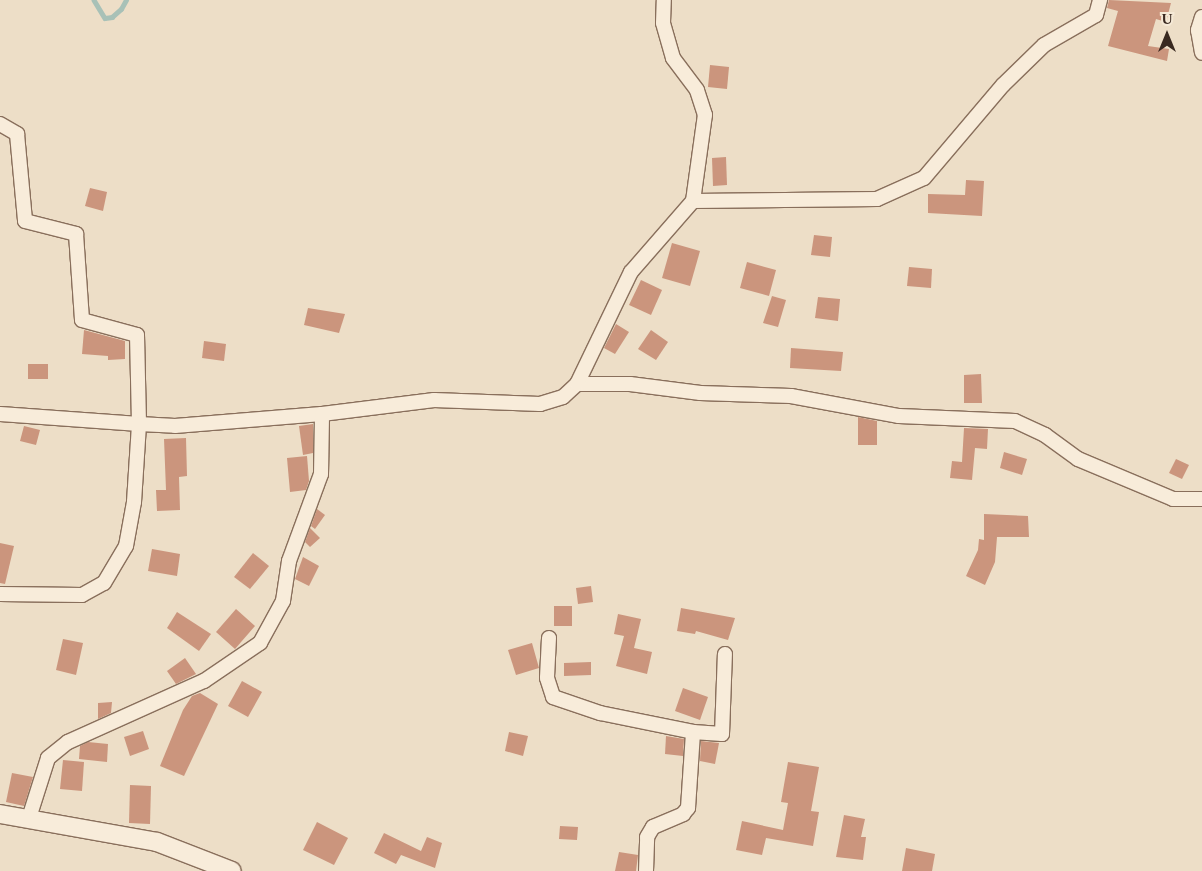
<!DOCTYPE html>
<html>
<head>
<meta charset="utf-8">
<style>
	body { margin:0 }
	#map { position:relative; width:1202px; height:871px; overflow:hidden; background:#eddec7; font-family:Spectral,serif }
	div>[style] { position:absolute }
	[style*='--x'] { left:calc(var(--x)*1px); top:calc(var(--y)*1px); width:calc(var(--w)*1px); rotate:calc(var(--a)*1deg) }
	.stream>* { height:4.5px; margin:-2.25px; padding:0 2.25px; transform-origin:2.25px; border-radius:2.25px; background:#a8c1b7 }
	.building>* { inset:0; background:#cb957d }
	.roads { filter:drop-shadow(1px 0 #896f5c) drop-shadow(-1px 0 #896f5c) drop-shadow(0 1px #896f5c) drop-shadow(0 -1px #896f5c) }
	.minor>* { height:14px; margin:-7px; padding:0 7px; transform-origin:7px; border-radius:7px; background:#f8ecda }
	.tertiary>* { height:18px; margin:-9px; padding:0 9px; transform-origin:9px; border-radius:9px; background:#f8ecda }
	span { translate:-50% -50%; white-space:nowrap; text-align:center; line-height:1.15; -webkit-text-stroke:4.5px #f5e9d6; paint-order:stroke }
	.north { position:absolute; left:1142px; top:10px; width:50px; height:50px; -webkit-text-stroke:4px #f5e9d6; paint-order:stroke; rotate:0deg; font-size:14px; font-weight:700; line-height:20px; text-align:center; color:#392920 }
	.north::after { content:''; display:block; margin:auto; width:18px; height:22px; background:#392920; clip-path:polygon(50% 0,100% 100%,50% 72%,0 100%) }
</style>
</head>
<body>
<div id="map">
	<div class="stream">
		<i style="--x:94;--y:0;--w:21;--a:59"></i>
		<i style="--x:105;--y:18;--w:7;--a:-8"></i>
		<i style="--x:112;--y:17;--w:12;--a:-42"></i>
		<i style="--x:121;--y:9;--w:10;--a:-61"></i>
	</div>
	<div class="building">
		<i style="clip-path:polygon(1109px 0,1171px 3px,1166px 22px,1156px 19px,1148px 46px,1169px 49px,1167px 61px,1108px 46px,1118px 11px,1107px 8px)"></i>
		<i style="clip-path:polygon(710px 65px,729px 67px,727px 89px,708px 87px)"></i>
		<i style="clip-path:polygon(726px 157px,727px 185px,713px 186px,712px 158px)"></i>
		<i style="clip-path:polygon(966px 180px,984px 181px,982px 216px,928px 213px,928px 194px,965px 195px)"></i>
		<i style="clip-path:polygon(90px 188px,107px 192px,103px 211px,85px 206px)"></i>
		<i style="clip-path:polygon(814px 235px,832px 237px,830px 257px,811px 255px)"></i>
		<i style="clip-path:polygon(672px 243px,700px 251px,690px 286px,662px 278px)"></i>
		<i style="clip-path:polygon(747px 262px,776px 270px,769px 296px,740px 288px)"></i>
		<i style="clip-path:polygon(909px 267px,932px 269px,931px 288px,907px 286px)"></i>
		<i style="clip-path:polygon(641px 280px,662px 290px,651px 315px,629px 305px)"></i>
		<i style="clip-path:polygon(772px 296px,786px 300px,778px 327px,763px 323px)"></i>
		<i style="clip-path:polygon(818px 297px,840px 299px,838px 321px,815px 318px)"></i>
		<i style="clip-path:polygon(308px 308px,345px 314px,339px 333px,304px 325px)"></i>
		<i style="clip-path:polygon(616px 324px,629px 332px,615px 354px,604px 348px)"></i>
		<i style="clip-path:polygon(84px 330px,125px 341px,125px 359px,108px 360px,108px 356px,82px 354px)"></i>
		<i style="clip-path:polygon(651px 330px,668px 342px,656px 360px,638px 349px)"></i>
		<i style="clip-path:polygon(204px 341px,226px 344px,224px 361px,202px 358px)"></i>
		<i style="clip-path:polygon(791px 348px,843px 352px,841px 371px,790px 368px)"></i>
		<i style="clip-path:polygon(28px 364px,48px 364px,48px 379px,28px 379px)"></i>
		<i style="clip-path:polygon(981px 374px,982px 403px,964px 403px,964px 375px)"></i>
		<i style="clip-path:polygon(858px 417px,877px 421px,877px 445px,858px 445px)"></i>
		<i style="clip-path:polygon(313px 424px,313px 453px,303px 455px,299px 426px)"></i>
		<i style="clip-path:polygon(24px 426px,40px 430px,36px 445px,20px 441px)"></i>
		<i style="clip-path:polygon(964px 428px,988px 429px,987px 449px,975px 448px,972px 480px,950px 478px,952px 461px,962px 462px)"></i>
		<i style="clip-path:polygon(186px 438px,187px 476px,179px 477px,180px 510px,157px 511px,156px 490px,166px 490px,164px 439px)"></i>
		<i style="clip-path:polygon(1004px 452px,1027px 459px,1022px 475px,1000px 468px)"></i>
		<i style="clip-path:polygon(307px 456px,309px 481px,306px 490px,290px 492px,287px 458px)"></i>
		<i style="clip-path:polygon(1176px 459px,1189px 465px,1182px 479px,1169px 473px)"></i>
		<i style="clip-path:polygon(317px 509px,325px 515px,315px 529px,311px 526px)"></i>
		<i style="clip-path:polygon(984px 514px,1028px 516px,1029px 537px,997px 537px,995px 562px,985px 585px,966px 576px,978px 550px,979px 539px,984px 540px)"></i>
		<i style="clip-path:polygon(310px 528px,320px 538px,310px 547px,305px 542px)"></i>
		<i style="clip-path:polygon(0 543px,14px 546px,5px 584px,0 583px)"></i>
		<i style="clip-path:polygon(152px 549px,180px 554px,177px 576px,148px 571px)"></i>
		<i style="clip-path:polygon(253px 553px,269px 566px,250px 589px,234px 577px)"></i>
		<i style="clip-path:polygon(303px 557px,319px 566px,309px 586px,295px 579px)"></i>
		<i style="clip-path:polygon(591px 586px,593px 602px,578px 604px,576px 588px)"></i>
		<i style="clip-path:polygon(554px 606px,572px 606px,572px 626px,554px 626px)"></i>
		<i style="clip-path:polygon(681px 608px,735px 618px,728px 640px,696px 631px,695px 634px,677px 631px)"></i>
		<i style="clip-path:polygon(236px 609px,255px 626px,235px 649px,216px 632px)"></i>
		<i style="clip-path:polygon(177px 612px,211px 634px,199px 651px,167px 628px)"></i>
		<i style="clip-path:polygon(618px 614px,641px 619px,634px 648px,652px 652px,647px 674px,616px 666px,624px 636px,614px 634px)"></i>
		<i style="clip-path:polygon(63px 639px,83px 643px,76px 675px,56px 670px)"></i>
		<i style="clip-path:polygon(532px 643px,539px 668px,516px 675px,508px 650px)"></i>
		<i style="clip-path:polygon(185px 658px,196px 674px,176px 684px,167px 671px)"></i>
		<i style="clip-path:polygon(591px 662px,591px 675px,564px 676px,564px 663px)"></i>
		<i style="clip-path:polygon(242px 681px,262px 692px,248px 717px,228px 706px)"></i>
		<i style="clip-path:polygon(683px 688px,708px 697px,700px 720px,675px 711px)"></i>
		<i style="clip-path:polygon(200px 693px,218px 704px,184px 776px,160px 766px,183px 710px,192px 696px)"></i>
		<i style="clip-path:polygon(112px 702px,111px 713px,98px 719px,98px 703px)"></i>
		<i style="clip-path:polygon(143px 731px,149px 749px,130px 756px,124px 737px)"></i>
		<i style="clip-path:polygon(509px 732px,528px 736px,523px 756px,505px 751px)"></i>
		<i style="clip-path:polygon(666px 736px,684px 739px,683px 756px,665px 754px)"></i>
		<i style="clip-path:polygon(701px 741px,719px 743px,715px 764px,700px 761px)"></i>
		<i style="clip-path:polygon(88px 742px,108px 744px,107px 762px,79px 759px,80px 746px)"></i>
		<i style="clip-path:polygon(63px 760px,84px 762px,82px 791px,60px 789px)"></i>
		<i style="clip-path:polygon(788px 762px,819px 767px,811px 811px,819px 812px,813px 846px,766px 838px,762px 855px,736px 850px,742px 821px,783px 830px,788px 803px,781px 802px)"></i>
		<i style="clip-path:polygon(12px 773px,33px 777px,24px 806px,6px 802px)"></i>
		<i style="clip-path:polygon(130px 785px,151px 786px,150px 824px,129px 823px)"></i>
		<i style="clip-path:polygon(844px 815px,865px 819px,861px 837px,866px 837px,863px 860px,836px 857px)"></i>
		<i style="clip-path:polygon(317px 822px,348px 838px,334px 865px,303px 850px)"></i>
		<i style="clip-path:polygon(560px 826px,578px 827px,577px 840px,559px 839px)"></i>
		<i style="clip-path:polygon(384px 833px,421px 851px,427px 837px,442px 843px,435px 868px,401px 855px,396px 864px,374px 853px)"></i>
		<i style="clip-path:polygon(906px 848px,935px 854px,932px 871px,902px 871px)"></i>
		<i style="clip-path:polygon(619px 852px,638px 855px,636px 871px,615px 871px)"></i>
	</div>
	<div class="roads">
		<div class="minor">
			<i style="--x:1202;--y:17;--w:14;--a:107"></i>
			<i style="--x:1198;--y:30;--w:23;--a:80"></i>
			<i style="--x:0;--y:124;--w:20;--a:30"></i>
			<i style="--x:17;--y:134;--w:87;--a:84.7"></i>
			<i style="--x:25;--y:221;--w:53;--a:14.3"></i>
			<i style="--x:76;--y:234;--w:86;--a:86"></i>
			<i style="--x:82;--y:320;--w:57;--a:15.3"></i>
			<i style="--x:137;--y:335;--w:89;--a:88.7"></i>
			<i style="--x:139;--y:424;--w:139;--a:-175.9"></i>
			<i style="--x:693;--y:201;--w:184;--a:-0.6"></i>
			<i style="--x:877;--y:199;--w:51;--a:-24.1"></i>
			<i style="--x:924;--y:178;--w:122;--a:-49.7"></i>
			<i style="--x:1003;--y:85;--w:57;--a:-44.3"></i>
			<i style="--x:1044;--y:45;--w:60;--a:-30"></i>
			<i style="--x:1096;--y:15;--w:16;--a:-75"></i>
			<i style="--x:577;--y:384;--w:53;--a:0"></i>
			<i style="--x:630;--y:384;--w:71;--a:7.3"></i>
			<i style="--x:700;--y:393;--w:91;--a:1.9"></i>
			<i style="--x:791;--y:396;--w:110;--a:10.5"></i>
			<i style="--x:899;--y:416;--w:116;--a:2.5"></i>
			<i style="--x:1015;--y:421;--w:33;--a:25"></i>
			<i style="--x:1045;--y:435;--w:41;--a:36"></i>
			<i style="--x:1078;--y:459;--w:103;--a:22.8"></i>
			<i style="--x:1173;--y:499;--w:29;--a:0"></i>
			<i style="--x:0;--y:594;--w:82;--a:0.7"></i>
			<i style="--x:82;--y:595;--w:25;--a:-29"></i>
			<i style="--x:104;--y:583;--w:43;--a:-59.3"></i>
			<i style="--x:126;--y:546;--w:45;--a:-79.7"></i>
			<i style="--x:134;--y:502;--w:78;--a:-86.3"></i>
			<i style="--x:139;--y:424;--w:36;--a:3"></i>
			<i style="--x:175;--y:426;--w:147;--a:-4.7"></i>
			<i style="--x:322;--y:414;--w:113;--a:-7.1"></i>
			<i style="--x:434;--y:400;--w:106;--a:2.2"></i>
			<i style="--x:540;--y:404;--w:24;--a:-17"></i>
			<i style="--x:563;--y:397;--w:19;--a:-43"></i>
			<i style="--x:577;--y:384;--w:124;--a:-64.3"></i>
			<i style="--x:631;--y:272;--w:94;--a:-48.9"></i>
			<i style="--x:693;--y:201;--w:87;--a:-82.1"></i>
			<i style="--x:705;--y:115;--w:26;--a:-108"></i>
			<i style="--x:697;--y:90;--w:40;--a:-127"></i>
			<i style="--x:673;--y:58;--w:36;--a:-106"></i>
			<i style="--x:663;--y:23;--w:23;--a:-88"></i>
			<i style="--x:549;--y:638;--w:40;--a:92.9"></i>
			<i style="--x:547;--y:678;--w:20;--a:72"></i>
			<i style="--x:553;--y:697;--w:50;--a:18.8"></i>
			<i style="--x:600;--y:713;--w:95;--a:11.5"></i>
			<i style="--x:693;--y:732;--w:29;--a:4"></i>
			<i style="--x:722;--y:734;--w:80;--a:-87.9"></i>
			<i style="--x:29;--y:818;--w:63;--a:-72.4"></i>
			<i style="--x:48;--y:758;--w:26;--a:-39"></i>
			<i style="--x:68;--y:742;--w:149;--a:-24.2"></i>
			<i style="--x:204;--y:681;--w:68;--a:-34.2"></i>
			<i style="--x:260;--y:643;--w:48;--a:-61.3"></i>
			<i style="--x:283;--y:601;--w:40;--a:-81.5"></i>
			<i style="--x:289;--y:561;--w:93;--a:-69.8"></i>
			<i style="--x:321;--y:474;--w:60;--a:-89"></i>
			<i style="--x:646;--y:871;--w:34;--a:-88"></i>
			<i style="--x:647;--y:837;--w:12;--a:-59"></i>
			<i style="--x:653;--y:827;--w:33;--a:-23"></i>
			<i style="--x:683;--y:814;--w:8;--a:-50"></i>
			<i style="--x:688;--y:808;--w:76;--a:-86.2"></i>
		</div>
		<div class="tertiary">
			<i style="--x:0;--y:814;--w:159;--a:10.1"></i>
			<i style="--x:157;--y:842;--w:80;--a:21.1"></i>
		</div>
	</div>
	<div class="north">U</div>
</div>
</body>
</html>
